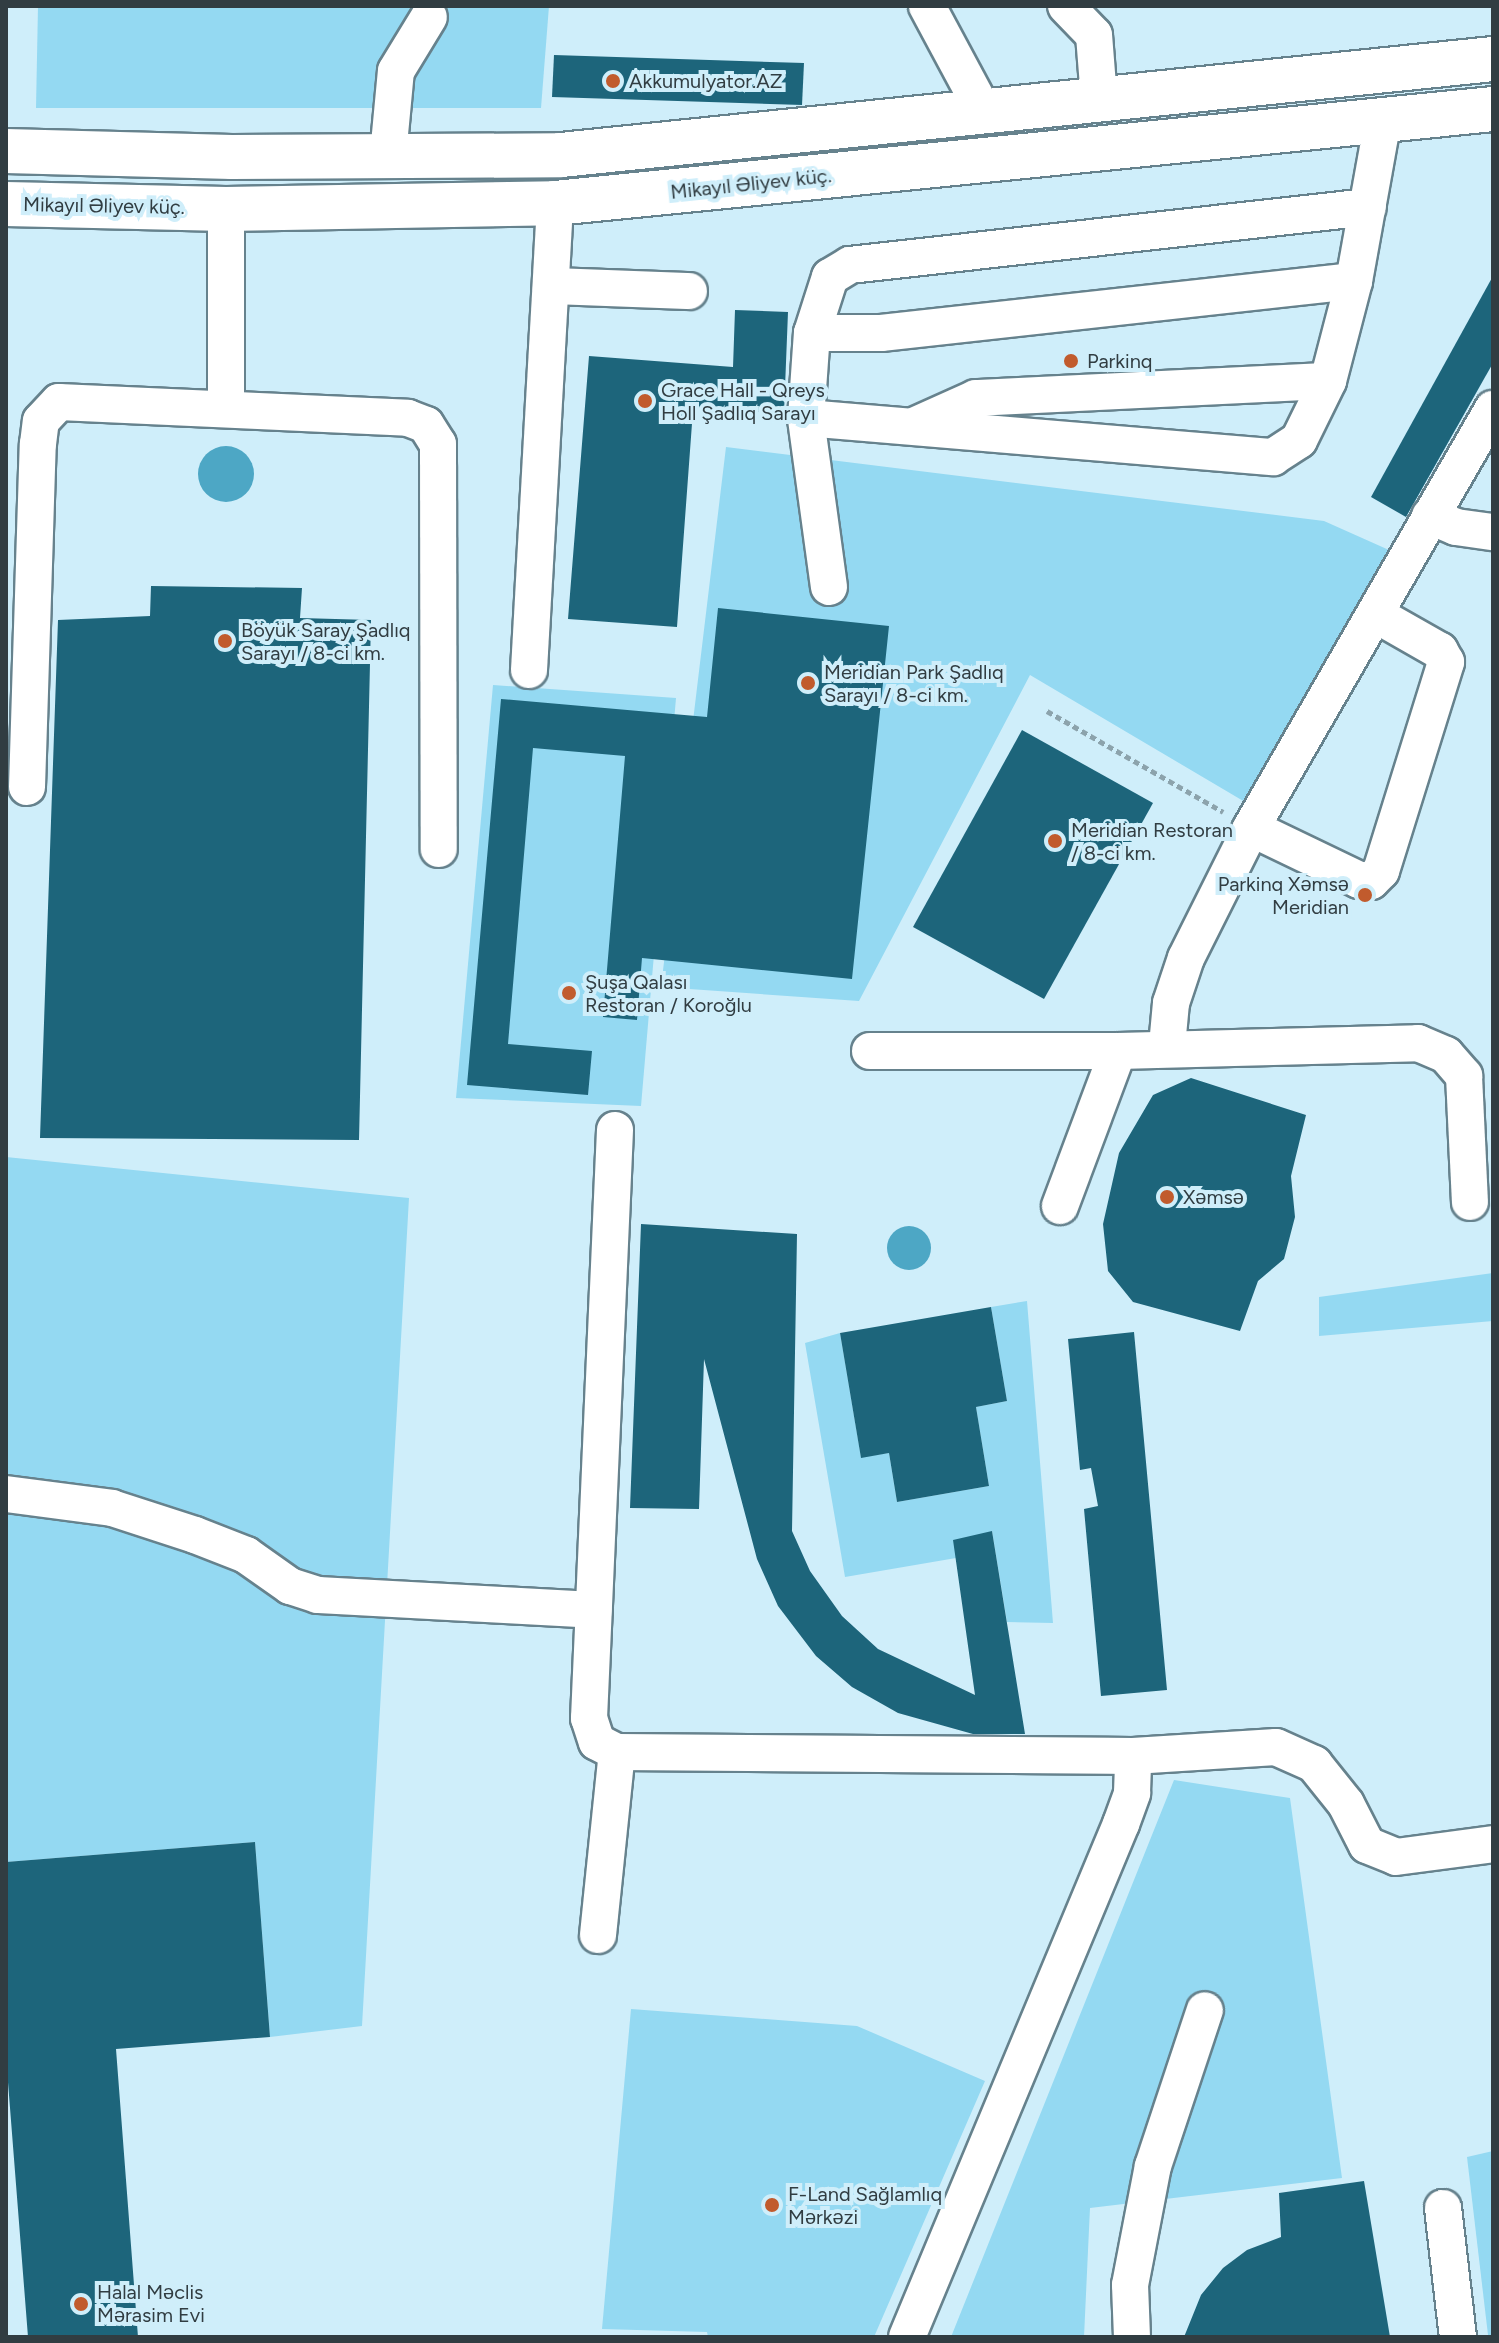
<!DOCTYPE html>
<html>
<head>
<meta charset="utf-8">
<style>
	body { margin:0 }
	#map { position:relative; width:1499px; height:2343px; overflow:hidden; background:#cfeefa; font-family:Figtree,sans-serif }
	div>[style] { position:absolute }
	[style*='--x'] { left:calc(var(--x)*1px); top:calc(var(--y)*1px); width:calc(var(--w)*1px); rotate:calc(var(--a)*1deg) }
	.green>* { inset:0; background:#94d9f2 }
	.water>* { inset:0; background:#4da7c5 }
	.round { border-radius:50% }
	.building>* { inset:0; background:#1d657b }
	.path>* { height:5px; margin-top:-2.5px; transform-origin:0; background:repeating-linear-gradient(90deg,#8ca3ac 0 6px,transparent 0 10px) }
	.roads { filter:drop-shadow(2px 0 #66828d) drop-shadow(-2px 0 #66828d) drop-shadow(0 2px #66828d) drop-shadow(0 -2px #66828d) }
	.minor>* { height:36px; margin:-18px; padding:0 18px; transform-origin:18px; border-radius:18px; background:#fff }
	.major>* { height:44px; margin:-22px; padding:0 22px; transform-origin:22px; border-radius:22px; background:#fff }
	.dots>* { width:22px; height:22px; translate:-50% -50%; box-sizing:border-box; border:4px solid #cfeefa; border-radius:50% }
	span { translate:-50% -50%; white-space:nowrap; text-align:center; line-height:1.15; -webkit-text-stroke:8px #cfeefa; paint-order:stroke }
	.poi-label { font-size:20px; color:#313d42 }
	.left { translate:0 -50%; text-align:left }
	.right { translate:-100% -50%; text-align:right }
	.street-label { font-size:20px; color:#313d42 }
	.frame { position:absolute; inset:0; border:8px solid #313d42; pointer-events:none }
</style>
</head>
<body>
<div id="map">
	<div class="green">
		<i style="clip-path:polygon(38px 6px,549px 6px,541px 108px,36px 108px)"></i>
		<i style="clip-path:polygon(726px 447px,1324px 521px,1389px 550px,1245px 802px,1030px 675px,859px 1001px,661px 987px)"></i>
		<i style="clip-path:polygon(493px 685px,676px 698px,641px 1106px,456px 1098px)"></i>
		<i style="clip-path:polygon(6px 1157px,409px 1198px,362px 2026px,270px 2037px,255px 1842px,6px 1862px)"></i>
		<i style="clip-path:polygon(1493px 1273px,1493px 1321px,1319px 1336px,1319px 1297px)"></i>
		<i style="clip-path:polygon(1027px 1301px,1053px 1623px,1007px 1622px,992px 1531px,956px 1558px,845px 1577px,805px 1343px,840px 1333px,861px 1457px,889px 1453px,897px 1502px,989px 1486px,976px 1407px,1007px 1401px,991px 1307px)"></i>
		<i style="clip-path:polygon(1174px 1780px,1290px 1798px,1342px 2178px,1090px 2208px,1084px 2337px,951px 2337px)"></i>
		<i style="clip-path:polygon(631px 2009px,857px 2026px,985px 2081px,874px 2337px,708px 2337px,707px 2332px,602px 2329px)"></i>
		<i style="clip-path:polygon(1493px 2151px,1493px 2335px,1488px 2335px,1467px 2157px)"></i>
	</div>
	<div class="water">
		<i class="round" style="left:198px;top:446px;width:56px;height:56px"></i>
		<i class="round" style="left:887px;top:1226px;width:44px;height:44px"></i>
	</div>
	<div class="building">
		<i style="clip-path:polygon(554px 55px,804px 63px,802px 105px,552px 97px)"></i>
		<i style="clip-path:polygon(1493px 276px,1493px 363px,1406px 517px,1371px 497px)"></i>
		<i style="clip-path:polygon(735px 310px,788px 312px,784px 413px,693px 410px,677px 627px,568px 619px,589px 356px,733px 367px)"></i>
		<i style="clip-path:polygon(151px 586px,302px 588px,300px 618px,371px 620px,359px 1140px,40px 1138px,58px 620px,150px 616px)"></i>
		<i style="clip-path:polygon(718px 608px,889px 626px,852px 979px,642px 958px,637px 1020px,603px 1017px,625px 756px,533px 748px,508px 1044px,592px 1051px,588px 1095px,467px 1085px,501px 699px,707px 717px)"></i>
		<i style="clip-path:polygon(1022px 730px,1153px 803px,1044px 999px,913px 927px)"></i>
		<i style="clip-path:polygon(1191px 1078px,1306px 1115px,1291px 1176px,1295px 1217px,1284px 1259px,1258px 1281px,1240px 1331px,1133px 1302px,1108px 1271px,1103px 1224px,1119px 1153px,1153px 1095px)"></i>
		<i style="clip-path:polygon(641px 1224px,797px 1234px,792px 1531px,810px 1571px,842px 1616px,878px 1649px,975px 1695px,953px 1540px,992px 1531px,1025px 1734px,973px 1734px,898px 1713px,852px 1687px,816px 1656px,778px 1606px,757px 1559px,704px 1359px,699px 1509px,630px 1508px)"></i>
		<i style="clip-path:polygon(991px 1307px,1007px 1401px,976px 1407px,989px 1486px,897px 1502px,889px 1453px,861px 1458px,840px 1333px)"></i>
		<i style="clip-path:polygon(1134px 1332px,1167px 1690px,1101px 1696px,1084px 1509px,1098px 1506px,1091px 1468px,1080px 1470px,1068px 1339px)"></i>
		<i style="clip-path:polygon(255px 1842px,270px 2037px,116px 2049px,138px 2337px,28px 2337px,6px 2057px,6px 1862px)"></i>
		<i style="clip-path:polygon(1364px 2181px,1390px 2337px,1184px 2337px,1201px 2295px,1223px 2268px,1247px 2250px,1281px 2237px,1279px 2193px)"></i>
	</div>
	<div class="path">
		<i style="--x:1047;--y:711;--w:203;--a:29.8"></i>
	</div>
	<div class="roads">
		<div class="minor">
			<i style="--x:927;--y:6;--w:123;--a:61.8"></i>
			<i style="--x:1066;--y:6;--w:40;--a:46"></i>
			<i style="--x:1094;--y:35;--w:64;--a:85.5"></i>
			<i style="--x:388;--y:155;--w:84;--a:-84.6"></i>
			<i style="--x:396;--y:71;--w:63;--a:-58.6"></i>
			<i style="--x:226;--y:209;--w:200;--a:90"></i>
			<i style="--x:551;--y:286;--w:138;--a:2.1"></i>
			<i style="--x:812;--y:333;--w:59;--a:-72.2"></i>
			<i style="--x:830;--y:277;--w:23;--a:-31"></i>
			<i style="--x:850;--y:265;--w:521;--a:-6.39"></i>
			<i style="--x:806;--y:418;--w:469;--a:4.8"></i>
			<i style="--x:1273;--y:457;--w:31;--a:-33"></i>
			<i style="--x:1299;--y:440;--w:66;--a:-63.8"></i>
			<i style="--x:1328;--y:381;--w:103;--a:-75.4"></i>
			<i style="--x:916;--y:425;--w:66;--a:-24.2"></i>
			<i style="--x:976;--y:398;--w:352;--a:-2.8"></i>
			<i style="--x:1430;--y:516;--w:28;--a:23"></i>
			<i style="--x:1456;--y:527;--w:37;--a:8"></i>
			<i style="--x:829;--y:587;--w:171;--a:-97.8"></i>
			<i style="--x:806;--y:418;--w:85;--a:-86"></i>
			<i style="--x:812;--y:333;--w:69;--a:0"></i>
			<i style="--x:881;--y:333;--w:476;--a:-6.3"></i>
			<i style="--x:1354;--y:281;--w:164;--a:-79.8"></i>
			<i style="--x:529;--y:670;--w:468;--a:-86.8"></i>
			<i style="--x:27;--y:787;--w:343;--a:-88.2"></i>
			<i style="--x:38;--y:444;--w:23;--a:-83"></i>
			<i style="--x:41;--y:421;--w:26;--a:-47"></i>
			<i style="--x:59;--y:402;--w:349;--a:2.6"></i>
			<i style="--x:408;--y:418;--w:19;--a:21"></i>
			<i style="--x:426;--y:425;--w:22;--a:58"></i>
			<i style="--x:438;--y:444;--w:405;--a:89.9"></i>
			<i style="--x:1251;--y:828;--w:120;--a:25.7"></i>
			<i style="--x:1359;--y:880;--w:12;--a:5"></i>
			<i style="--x:1371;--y:881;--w:14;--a:-45"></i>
			<i style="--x:1381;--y:871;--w:219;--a:-72.7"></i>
			<i style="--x:1446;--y:662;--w:13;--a:-119"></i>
			<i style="--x:1440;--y:651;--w:75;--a:-150.4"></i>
			<i style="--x:1167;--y:1046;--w:43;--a:-84.7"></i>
			<i style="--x:1171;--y:1003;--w:47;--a:-71.6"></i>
			<i style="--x:1186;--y:958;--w:145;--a:-63.4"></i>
			<i style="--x:1251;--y:828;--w:484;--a:-60"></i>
			<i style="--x:870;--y:1051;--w:248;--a:0"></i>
			<i style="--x:615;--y:1130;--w:589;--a:92.53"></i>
			<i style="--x:589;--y:1718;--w:25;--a:72"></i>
			<i style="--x:597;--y:1742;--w:22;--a:27"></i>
			<i style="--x:617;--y:1752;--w:516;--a:0.44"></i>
			<i style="--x:1133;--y:1756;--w:143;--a:-3.6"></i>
			<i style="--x:1276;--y:1747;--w:42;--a:24.1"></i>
			<i style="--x:1314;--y:1764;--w:51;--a:51.3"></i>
			<i style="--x:1346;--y:1804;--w:46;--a:62.9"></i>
			<i style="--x:1367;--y:1845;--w:31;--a:22"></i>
			<i style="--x:1396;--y:1857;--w:98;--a:-7.6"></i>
			<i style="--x:1060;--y:1206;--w:165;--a:-69.5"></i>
			<i style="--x:1118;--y:1051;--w:300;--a:-1.5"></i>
			<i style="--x:1418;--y:1043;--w:30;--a:23"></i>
			<i style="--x:1446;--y:1055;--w:28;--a:49"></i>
			<i style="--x:1464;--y:1076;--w:126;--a:87.3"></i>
			<i style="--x:6;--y:1494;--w:107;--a:7.5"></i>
			<i style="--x:112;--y:1508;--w:87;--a:18"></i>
			<i style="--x:195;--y:1535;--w:55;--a:21.4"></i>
			<i style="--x:246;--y:1555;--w:54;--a:35.2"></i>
			<i style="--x:290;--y:1586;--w:29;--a:18"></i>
			<i style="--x:318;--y:1595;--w:276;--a:3.1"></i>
			<i style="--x:598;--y:1935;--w:184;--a:-84.1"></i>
			<i style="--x:1443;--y:2208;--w:130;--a:83.4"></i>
			<i style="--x:907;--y:2337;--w:556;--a:-67.36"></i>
			<i style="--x:1121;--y:1824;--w:33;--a:-70"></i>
			<i style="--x:1132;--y:1793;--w:37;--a:-88"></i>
			<i style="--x:1132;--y:2337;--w:52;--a:-92.2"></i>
			<i style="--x:1130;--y:2285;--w:121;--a:-79.1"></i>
			<i style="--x:1153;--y:2166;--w:164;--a:-71.6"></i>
		</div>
		<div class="major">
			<i style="--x:6;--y:151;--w:226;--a:1.5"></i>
			<i style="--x:232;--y:157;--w:329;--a:-0.3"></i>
			<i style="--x:561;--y:155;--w:937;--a:-5.88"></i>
			<i style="--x:6;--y:204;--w:220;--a:1.3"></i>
			<i style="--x:226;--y:209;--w:329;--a:-1"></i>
			<i style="--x:555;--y:203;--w:943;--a:-5.72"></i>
		</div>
	</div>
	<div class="dots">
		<i style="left:613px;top:81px;background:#c15b2d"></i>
		<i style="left:1071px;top:361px;background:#c15b2d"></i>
		<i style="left:645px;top:401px;background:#c15b2d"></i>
		<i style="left:225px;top:641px;background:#c15b2d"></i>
		<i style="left:808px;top:683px;background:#c15b2d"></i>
		<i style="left:1055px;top:841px;background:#c15b2d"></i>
		<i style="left:1365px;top:895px;background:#c15b2d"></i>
		<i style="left:569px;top:993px;background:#c15b2d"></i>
		<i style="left:1167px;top:1197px;background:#c15b2d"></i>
		<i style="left:772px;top:2205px;background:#c15b2d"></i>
		<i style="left:81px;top:2304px;background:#c15b2d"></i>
	</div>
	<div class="poi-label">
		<span class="left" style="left:629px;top:81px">Akkumulyator.AZ</span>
		<span class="left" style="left:1087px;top:361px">Parkinq</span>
		<span class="left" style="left:661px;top:402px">Grace Hall - Qreys<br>Holl Şadlıq Sarayı</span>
		<span class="left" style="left:241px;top:642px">Böyük Saray Şadlıq<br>Sarayı / 8-ci km.</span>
		<span class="left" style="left:824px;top:684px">Meridian Park Şadlıq<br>Sarayı / 8-ci km.</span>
		<span class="left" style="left:1071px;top:842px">Meridian Restoran<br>/ 8-ci km.</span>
		<span class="right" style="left:1349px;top:896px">Parkinq Xəmsə<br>Meridian</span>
		<span class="left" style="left:585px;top:994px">Şuşa Qalası<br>Restoran / Koroğlu</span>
		<span class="left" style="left:1183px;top:1197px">Xəmsə</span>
		<span class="left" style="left:788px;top:2206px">F-Land Sağlamlıq<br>Mərkəzi</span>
		<span class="left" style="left:97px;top:2304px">Halal Məclis<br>Mərasim Evi</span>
	</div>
	<div class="street-label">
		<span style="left:751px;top:184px;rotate:-6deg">Mikayıl Əliyev küç.</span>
		<span style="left:104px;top:206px;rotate:1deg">Mikayıl Əliyev küç.</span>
	</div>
	<div class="frame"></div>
</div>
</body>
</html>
